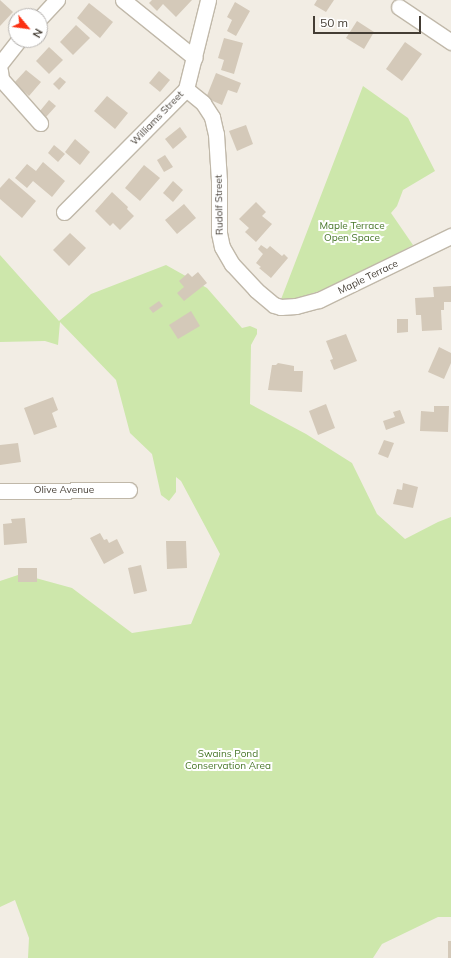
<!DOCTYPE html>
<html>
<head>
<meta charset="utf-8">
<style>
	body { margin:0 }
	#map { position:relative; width:451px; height:958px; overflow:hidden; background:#f2ede4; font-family:Mulish,sans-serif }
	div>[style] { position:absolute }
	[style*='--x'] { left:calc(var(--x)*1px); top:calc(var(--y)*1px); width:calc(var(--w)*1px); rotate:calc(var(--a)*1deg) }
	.green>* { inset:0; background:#cde7ab }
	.building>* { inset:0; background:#d4c9b9 }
	.roads { filter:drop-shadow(1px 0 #c0b8a9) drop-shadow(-1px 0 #c0b8a9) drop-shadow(0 1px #c0b8a9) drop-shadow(0 -1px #c0b8a9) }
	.minor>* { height:15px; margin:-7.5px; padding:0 7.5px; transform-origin:7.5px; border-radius:7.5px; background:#fff }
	span { translate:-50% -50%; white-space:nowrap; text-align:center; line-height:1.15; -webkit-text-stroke:4px #fff; paint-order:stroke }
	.street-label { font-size:10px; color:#443d34 }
	.park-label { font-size:10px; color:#467527 }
	.north { position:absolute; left:8px; top:8px; width:40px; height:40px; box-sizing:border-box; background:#fff; border:1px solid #b4b1ae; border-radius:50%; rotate:119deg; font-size:11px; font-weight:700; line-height:16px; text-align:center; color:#443d34 }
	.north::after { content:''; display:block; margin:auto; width:14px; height:18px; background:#fb3011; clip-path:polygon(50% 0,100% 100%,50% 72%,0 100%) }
	.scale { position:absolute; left:313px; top:16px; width:108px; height:18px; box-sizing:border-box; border:2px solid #443d34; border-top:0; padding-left:5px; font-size:12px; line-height:14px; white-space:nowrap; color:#443d34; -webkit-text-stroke:3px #fff; paint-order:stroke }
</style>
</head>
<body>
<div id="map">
	<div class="green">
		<i style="clip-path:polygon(363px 86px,408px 118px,435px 171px,403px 190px,397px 206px,391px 213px,413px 245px,341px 284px,304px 296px,280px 302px)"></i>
		<i style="clip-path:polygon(0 255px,59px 321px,91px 294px,166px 265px,207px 288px,242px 328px,250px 326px,257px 329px,257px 334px,251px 345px,250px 404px,306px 434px,352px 463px,377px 514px,405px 539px,438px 522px,451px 517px,451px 917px,438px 917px,382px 944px,373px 958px,28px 958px,29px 938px,15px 900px,0 907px,0 581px,21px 574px,72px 588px,132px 633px,191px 624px,220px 554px,181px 481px,176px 477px,176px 492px,169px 501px,161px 495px,152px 454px,130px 433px,116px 380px,60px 322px,58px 345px,45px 341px,0 342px)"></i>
	</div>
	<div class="building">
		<i style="clip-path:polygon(0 0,13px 12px,0 26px)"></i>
		<i style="clip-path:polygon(152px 0,192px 0,176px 17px,163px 4px,157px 11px,149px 3px)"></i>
		<i style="clip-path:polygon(317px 0,334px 0,326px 12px,314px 5px)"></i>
		<i style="clip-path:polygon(235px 2px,250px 11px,236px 36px,227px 31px,232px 20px,227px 17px)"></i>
		<i style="clip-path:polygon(89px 3px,113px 22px,100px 38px,77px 18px)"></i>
		<i style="clip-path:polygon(357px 21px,374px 32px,364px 49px,346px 38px)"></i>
		<i style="clip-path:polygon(76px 25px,90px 38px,73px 55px,60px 42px)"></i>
		<i style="clip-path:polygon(224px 38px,243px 43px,234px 74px,221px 70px,224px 60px,218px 58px)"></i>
		<i style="clip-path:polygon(405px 42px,422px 54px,402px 81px,386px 69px)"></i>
		<i style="clip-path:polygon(49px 47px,63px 60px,49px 74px,36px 61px)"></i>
		<i style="clip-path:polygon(26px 70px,41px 82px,29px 96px,14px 83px)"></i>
		<i style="clip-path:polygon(159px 71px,170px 80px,160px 92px,149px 83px)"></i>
		<i style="clip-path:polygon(216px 73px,241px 83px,237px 93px,228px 90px,222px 105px,206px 98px)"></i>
		<i style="clip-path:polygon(60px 77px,66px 82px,59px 90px,53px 84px)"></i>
		<i style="clip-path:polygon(107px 96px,128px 113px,115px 129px,94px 111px)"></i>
		<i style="clip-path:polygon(49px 100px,56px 106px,46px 117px,40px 111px)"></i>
		<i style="clip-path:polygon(246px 125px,253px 144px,237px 151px,229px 131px)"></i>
		<i style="clip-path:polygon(180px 127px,187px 137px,173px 149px,165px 139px)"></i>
		<i style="clip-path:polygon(75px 139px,90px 152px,80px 165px,65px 152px)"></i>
		<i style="clip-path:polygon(54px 145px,65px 154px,58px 162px,48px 153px)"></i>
		<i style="clip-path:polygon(165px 155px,173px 167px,164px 172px,157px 160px)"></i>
		<i style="clip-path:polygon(43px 162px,65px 181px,52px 197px,33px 181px,27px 188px,15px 178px,27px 164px,36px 171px)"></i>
		<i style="clip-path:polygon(144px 165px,160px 178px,140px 201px,125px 188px)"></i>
		<i style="clip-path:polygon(9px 178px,36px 201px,22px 218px,0 199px,0 188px)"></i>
		<i style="clip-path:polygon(173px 181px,183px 190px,173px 202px,163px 193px)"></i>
		<i style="clip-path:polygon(112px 192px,128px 207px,127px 209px,134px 216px,120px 230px,113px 223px,110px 226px,95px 211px)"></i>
		<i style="clip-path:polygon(256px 202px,266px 212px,262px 216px,272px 224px,256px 242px,245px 232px,249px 228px,239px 219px)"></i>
		<i style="clip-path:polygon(184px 204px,196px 218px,177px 234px,165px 220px)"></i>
		<i style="clip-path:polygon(70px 233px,86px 248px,69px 266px,53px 250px)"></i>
		<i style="clip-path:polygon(261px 245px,267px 249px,270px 246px,282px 256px,284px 254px,288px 258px,271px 278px,259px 268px,261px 267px,256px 263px,263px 254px,258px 249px)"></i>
		<i style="clip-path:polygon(198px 272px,207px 283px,184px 301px,177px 293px,184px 287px,179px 281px,188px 273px,192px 277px)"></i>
		<i style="clip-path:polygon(451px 286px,451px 302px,444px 302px,444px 310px,441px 310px,442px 330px,422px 331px,421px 315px,416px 315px,415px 298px,434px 297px,433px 287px)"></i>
		<i style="clip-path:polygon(159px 301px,163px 306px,153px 313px,149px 308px)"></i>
		<i style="clip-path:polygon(191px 311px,200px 326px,178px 339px,169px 325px)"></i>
		<i style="clip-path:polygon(397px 319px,408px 319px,408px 332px,397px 333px)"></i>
		<i style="clip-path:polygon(346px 334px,357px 361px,334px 370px,330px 360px,333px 359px,326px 341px)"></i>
		<i style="clip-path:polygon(439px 347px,451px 353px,451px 363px,444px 379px,428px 372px)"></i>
		<i style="clip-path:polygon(278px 363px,294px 366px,294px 371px,303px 371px,302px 392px,268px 390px,272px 365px,276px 365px)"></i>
		<i style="clip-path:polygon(53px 397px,58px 410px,52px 413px,57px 427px,34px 435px,24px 408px)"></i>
		<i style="clip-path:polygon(326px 404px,335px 428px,318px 435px,309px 411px)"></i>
		<i style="clip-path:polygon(434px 406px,449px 406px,448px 432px,420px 431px,421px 411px,434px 412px)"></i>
		<i style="clip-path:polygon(400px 410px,405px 423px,386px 430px,383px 421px,395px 417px,393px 412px)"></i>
		<i style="clip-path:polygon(384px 440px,394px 443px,388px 458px,378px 454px)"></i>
		<i style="clip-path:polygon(18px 443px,21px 462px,0 465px,0 445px)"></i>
		<i style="clip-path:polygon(403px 483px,418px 487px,413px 508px,393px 504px,397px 489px,402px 490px)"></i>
		<i style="clip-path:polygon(25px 518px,27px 543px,4px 545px,3px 524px,12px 523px,11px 519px)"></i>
		<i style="clip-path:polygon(100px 533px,104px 540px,107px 539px,109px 543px,117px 539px,124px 553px,104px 564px,90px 538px)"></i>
		<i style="clip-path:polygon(166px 541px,186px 541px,187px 568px,167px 569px)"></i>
		<i style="clip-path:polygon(141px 565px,147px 591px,134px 594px,128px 568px)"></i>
		<i style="clip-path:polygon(18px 568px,37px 568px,37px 582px,18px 582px)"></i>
		<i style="clip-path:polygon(448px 941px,451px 941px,451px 958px,448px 958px)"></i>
	</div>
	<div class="roads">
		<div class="minor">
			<i style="--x:123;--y:0;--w:92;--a:38.9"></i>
			<i style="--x:399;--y:7;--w:63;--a:33.9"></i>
			<i style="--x:40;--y:18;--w:25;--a:-47"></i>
			<i style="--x:0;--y:64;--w:31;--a:-52"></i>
			<i style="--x:0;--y:71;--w:8;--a:83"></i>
			<i style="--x:1;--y:79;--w:59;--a:48.4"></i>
			<i style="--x:186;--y:89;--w:22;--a:39"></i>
			<i style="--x:203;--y:103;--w:17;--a:57"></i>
			<i style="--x:212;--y:117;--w:17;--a:77"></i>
			<i style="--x:216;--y:134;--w:47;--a:86.3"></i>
			<i style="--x:219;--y:181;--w:52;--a:90"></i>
			<i style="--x:219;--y:233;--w:14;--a:78"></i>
			<i style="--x:222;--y:247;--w:20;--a:60"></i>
			<i style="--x:232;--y:264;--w:35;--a:47"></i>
			<i style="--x:256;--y:290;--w:23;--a:40"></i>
			<i style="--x:274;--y:305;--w:7;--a:16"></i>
			<i style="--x:281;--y:307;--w:15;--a:-4"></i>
			<i style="--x:296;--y:306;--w:24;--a:-15"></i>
			<i style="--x:319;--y:300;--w:147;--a:-25.9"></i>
			<i style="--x:64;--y:212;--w:173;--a:-45.2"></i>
			<i style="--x:186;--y:89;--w:92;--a:-76.1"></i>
			<i style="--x:0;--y:491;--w:129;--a:-0.4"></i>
		</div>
	</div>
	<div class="street-label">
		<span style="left:157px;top:118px;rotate:-46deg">Williams Street</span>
		<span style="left:219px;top:205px;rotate:-91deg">Rudolf Street</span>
		<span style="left:368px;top:277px;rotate:-26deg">Maple Terrace</span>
		<span style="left:64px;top:490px">Olive Avenue</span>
	</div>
	<div class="park-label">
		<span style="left:352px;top:231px">Maple Terrace<br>Open Space</span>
		<span style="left:228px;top:759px">Swains Pond<br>Conservation Area</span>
	</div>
	<div class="north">N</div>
	<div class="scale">50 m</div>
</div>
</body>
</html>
